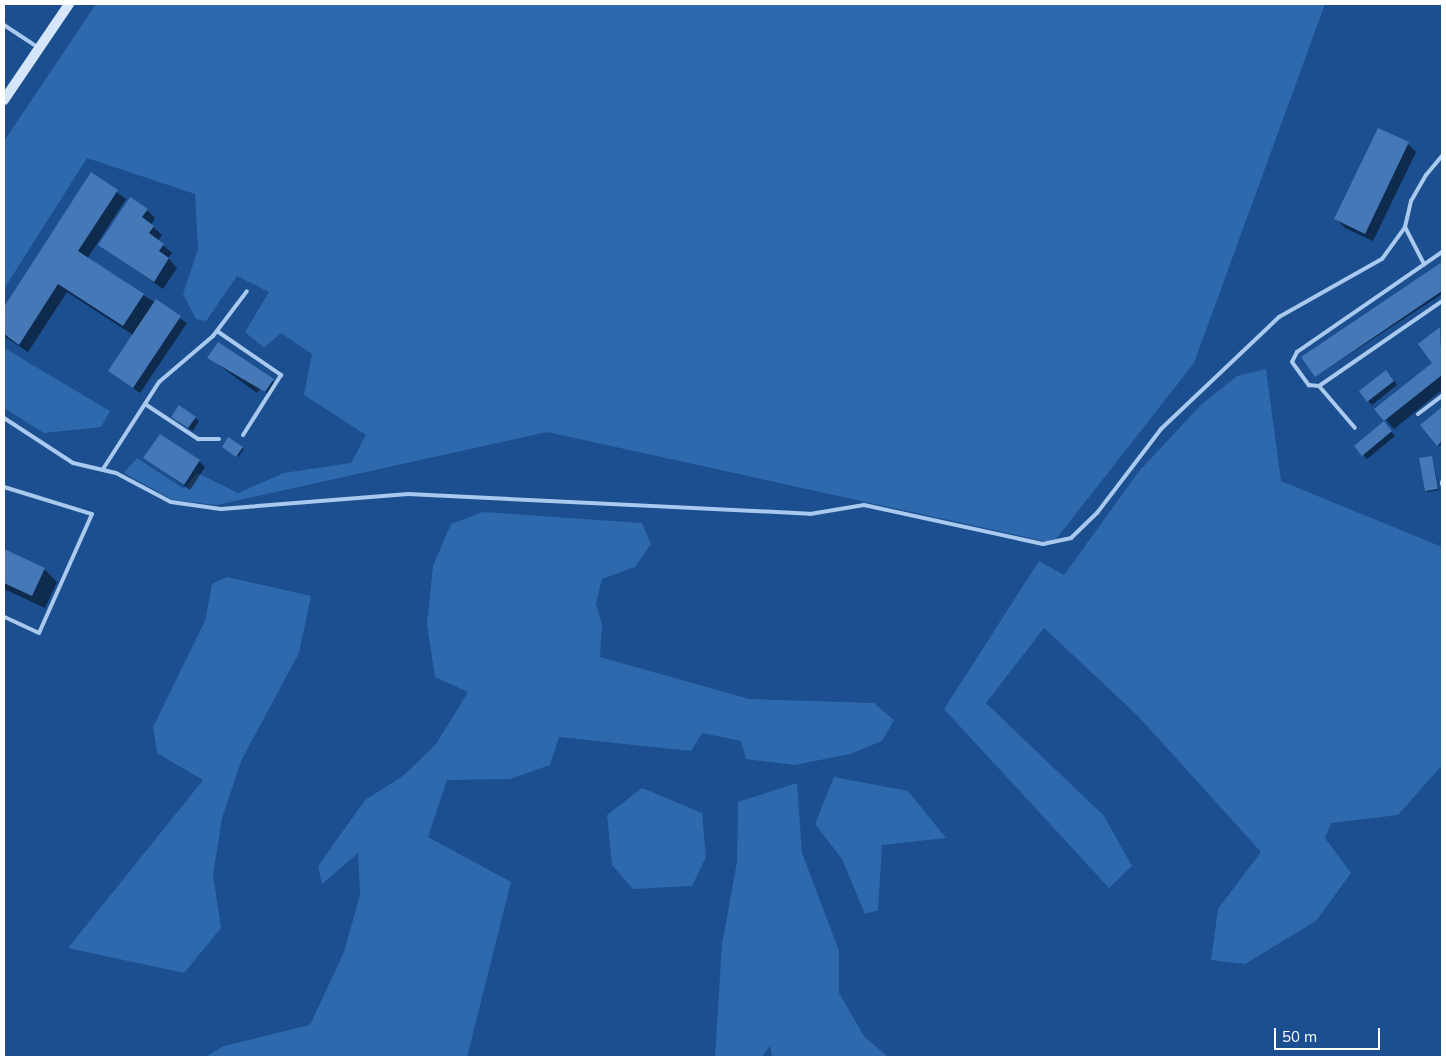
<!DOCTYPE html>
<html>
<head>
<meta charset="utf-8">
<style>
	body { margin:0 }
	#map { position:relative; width:1446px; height:1061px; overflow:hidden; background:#1b4f8f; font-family:Mulish,sans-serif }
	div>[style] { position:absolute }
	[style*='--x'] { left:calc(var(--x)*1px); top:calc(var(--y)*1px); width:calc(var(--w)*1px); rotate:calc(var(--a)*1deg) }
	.green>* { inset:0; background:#2e69ad }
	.shadow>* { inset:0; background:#0007 }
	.building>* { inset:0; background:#4478b7 }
	.service>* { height:4px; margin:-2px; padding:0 2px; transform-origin:2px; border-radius:2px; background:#a9c9ee }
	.secondary>* { height:10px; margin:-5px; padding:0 5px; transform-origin:5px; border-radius:5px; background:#d6e6fa }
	span { translate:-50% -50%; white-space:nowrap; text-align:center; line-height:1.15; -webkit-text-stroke:4px #1b4f8f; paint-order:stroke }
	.frame { position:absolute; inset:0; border:5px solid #fff; pointer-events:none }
	.scale { position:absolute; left:1274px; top:1028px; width:106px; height:22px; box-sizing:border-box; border:2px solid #fff; border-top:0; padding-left:6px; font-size:15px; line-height:18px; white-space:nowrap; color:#fff; -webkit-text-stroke:4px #1b4f8f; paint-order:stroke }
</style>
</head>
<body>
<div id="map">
	<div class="green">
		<i style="clip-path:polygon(96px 4px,1325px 4px,1194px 363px,1053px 543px,547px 432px,217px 505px,173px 500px,124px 473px,137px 458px,184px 489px,197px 473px,238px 493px,284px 473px,351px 463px,366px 435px,304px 395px,312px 354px,281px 333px,264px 348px,245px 332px,269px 292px,237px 276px,206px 321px,196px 319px,183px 294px,198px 249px,195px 194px,87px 158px,4px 289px,4px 141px)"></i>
		<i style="clip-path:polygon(4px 348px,110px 411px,101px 427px,44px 433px,4px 408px)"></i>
		<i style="clip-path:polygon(1266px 369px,1281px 481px,1442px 547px,1442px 765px,1398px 815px,1331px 823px,1325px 838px,1351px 873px,1316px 921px,1245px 964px,1211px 960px,1218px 909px,1261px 852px,1137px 715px,1044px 628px,986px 703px,1104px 816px,1132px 866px,1109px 888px,944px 709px,1039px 561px,1064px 575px,1140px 470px,1201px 405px,1237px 376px)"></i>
		<i style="clip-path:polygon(483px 512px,642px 523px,651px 544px,635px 567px,602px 579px,596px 604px,602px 625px,600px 657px,749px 699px,874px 703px,894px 720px,882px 741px,850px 754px,795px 765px,746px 759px,741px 741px,702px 733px,691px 751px,559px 737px,550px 765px,510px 779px,447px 780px,428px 837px,511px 882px,467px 1057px,205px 1057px,224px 1046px,310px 1025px,344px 952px,360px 895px,358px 853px,322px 884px,318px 866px,365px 800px,403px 776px,436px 744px,468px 692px,435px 677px,427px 624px,433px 566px,451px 524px)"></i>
		<i style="clip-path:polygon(227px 577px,311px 596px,299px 653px,242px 759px,222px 818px,213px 875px,221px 928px,184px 973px,68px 948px,203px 780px,157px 753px,153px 727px,205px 621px,212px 584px)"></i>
		<i style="clip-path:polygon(834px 777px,908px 791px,946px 838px,882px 845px,878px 910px,865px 914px,842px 859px,815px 824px)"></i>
		<i style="clip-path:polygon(797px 783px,802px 853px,839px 951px,839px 993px,864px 1036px,888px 1057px,772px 1057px,770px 1046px,762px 1057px,715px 1057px,722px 944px,737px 862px,738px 802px)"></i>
		<i style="clip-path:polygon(642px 788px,702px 813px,706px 857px,692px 886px,633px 889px,612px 865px,607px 815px)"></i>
	</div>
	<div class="shadow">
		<i style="clip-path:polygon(1408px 144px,1416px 152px,1373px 241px,1345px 228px,1336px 219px)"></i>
		<i style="clip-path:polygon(91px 174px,126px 199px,87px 259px,187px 323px,140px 393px,109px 371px,133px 335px,67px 292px,28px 352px,4px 336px,4px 309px)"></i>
		<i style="clip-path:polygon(147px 210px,155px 218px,151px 225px,162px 235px,158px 241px,172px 253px,168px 258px,177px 268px,163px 289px,100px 245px)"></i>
		<i style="clip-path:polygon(1442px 263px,1442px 294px,1316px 376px,1303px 357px)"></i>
		<i style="clip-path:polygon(1440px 329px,1442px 390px,1394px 429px,1376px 409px,1434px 363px)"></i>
		<i style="clip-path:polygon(219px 344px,277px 384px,270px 395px,260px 389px,257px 393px,209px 358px)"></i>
		<i style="clip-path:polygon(1390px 375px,1397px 385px,1372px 405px,1368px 401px)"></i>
		<i style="clip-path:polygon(1442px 409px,1442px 444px,1439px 446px,1422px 425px)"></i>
		<i style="clip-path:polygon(195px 418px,199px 421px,193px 431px,177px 421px)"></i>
		<i style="clip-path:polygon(1384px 423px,1395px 436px,1367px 459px,1356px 446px)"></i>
		<i style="clip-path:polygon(225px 448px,242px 448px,244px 449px,238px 457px)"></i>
		<i style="clip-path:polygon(1432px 457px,1439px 490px,1427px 492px,1426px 491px)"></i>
		<i style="clip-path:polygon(145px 458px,199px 461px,205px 467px,190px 490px)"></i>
		<i style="clip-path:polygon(4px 551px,44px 569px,57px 582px,45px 608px,4px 589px)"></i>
	</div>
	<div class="building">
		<i style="clip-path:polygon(1378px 128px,1409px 142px,1365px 234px,1334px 219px)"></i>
		<i style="clip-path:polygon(91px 172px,118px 190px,78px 251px,144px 294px,123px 326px,58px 284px,19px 345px,4px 334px,4px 307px)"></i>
		<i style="clip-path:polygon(130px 197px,148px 209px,142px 217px,154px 226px,149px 233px,164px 244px,159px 251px,169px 258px,154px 282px,98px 245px)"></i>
		<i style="clip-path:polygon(1442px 262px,1442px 291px,1315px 377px,1301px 357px)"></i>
		<i style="clip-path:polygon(156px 299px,181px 316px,133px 388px,108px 371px)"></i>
		<i style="clip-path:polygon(1440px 327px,1442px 375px,1384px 421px,1374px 409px,1432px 363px,1418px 344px)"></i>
		<i style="clip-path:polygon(218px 342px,274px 379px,265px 392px,207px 358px)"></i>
		<i style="clip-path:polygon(1386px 370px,1394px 381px,1367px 402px,1359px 391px)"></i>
		<i style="clip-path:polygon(179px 405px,196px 417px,188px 428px,171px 417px)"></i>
		<i style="clip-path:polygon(1442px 407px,1442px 441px,1437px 446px,1420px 425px)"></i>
		<i style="clip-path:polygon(1384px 421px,1392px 431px,1362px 456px,1354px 446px)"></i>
		<i style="clip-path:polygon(160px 434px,200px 460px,184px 485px,143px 458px)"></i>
		<i style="clip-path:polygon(228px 437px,243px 447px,236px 457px,222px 447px)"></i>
		<i style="clip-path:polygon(1432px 456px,1438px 489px,1425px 491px,1419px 458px)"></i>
		<i style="clip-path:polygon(4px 549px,45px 568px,32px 596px,4px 583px)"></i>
	</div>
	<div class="service">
		<i style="--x:4;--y:25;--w:42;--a:33.3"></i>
		<i style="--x:1405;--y:227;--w:42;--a:62.8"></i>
		<i style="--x:1442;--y:252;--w:176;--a:145.4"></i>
		<i style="--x:1297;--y:352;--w:11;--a:117"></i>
		<i style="--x:1292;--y:362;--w:29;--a:54"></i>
		<i style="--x:1309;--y:385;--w:10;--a:6"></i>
		<i style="--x:1319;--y:386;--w:150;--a:-34.6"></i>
		<i style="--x:217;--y:331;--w:78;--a:34.5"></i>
		<i style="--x:281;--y:375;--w:71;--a:122.3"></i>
		<i style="--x:1319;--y:386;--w:55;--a:49.4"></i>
		<i style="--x:145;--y:404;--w:64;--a:33.4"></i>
		<i style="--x:198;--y:439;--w:21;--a:0"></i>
		<i style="--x:1418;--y:414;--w:30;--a:-37"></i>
		<i style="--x:4;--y:418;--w:82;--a:33.1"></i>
		<i style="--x:73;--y:463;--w:44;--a:13.1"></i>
		<i style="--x:116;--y:473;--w:62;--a:27.8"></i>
		<i style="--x:171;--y:502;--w:50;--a:8"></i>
		<i style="--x:221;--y:509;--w:188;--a:-4.6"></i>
		<i style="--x:408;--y:494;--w:402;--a:2.8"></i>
		<i style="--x:810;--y:514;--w:55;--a:-9.5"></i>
		<i style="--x:864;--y:505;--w:183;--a:12.3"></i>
		<i style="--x:1043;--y:544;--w:29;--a:-12"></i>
		<i style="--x:1071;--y:538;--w:36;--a:-44"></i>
		<i style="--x:1097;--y:513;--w:106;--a:-52.7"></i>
		<i style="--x:1161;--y:429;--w:163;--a:-43.5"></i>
		<i style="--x:1279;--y:317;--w:118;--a:-29.4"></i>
		<i style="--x:1382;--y:259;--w:39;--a:-54"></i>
		<i style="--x:1405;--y:227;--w:27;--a:-77"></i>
		<i style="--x:1411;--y:201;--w:30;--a:-60"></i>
		<i style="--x:1426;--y:175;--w:25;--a:-50"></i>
		<i style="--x:103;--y:469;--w:103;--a:-57.2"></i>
		<i style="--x:159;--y:382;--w:71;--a:-40.4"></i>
		<i style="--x:213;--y:336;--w:56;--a:-52.9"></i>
		<i style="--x:1442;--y:484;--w:2;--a:-90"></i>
		<i style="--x:4;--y:487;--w:92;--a:17.1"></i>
		<i style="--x:92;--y:514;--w:130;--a:114"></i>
		<i style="--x:39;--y:633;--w:38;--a:-155"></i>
	</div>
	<div class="secondary">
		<i style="--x:4;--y:100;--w:116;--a:-55.9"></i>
	</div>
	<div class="frame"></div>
	<div class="scale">50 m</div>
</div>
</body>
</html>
